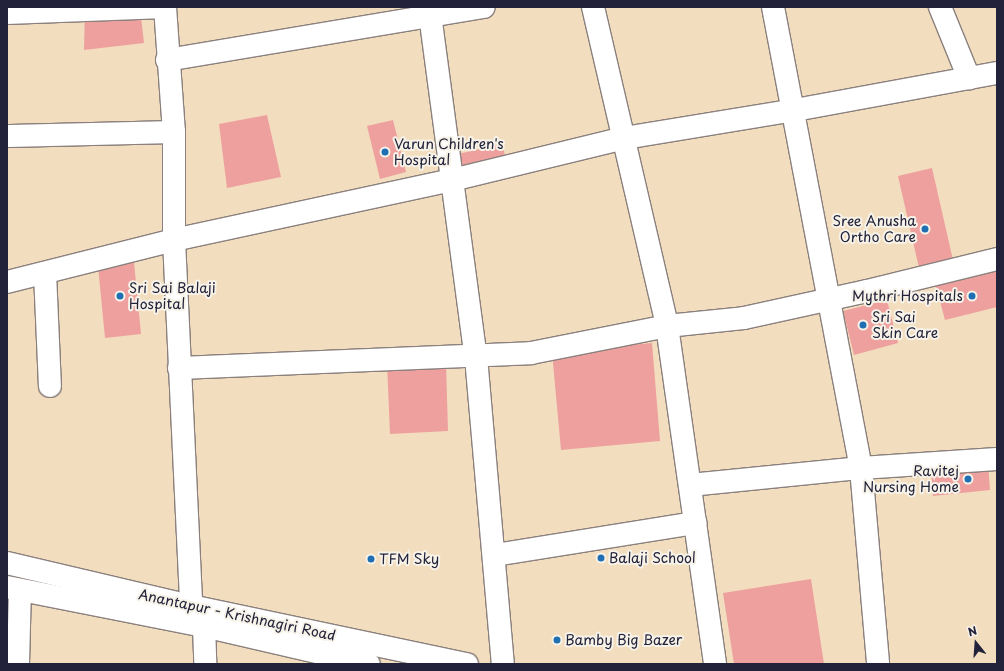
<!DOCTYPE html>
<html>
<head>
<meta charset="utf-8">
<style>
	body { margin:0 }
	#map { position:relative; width:1004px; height:671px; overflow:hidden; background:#f3ddbf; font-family:"Playpen Sans",sans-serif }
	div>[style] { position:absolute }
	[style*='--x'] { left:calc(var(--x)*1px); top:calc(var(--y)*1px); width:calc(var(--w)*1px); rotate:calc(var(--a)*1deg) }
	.building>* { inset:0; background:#eda09e }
	.roads { filter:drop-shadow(1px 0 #8a807d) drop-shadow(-1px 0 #8a807d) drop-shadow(0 1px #8a807d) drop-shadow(0 -1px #8a807d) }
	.minor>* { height:22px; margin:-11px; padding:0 11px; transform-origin:11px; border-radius:11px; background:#fff }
	.major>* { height:22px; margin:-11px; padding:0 11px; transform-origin:11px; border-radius:11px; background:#fff }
	.dots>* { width:11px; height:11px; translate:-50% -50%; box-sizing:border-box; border:2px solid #f7f3e8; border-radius:50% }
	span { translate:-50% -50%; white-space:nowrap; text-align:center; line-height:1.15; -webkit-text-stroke:4px #f7f3e8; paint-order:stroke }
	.poi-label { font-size:14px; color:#22223b }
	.left { translate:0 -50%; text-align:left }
	.right { translate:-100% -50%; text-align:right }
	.street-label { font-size:14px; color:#22223b }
	.frame { position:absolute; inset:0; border:8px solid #22223b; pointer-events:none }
	.north { position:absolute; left:956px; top:623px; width:40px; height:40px; -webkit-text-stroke:3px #f7f3e8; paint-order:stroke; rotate:343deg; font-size:11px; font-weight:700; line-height:16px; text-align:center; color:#22223b }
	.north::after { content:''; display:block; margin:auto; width:14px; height:18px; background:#22223b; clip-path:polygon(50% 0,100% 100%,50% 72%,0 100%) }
</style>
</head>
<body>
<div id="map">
	<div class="building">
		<i style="clip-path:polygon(140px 8px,144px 43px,84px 50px,85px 10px)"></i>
		<i style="clip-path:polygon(267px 115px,281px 177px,227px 188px,219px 124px)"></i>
		<i style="clip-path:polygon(393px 120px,406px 172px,380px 179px,367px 126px)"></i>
		<i style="clip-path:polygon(502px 144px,509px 171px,464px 181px,458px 154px)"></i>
		<i style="clip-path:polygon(932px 168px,953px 260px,919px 268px,898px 176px)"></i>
		<i style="clip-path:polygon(134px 262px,141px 334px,105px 338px,98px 266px)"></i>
		<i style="clip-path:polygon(997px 271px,997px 307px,945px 320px,936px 286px)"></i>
		<i style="clip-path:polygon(887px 300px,898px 343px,854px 355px,843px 311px)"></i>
		<i style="clip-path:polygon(652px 343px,660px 441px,561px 450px,552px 352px)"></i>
		<i style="clip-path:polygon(387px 363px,446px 363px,448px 431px,390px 434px)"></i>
		<i style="clip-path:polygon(988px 464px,990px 490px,933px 496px,931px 469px)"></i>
		<i style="clip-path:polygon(811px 579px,824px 664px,734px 664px,723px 593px)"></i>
	</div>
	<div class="roads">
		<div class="minor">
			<i style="--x:165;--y:7;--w:125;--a:85.9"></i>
			<i style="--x:174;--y:132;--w:108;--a:90"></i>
			<i style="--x:174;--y:240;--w:366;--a:87.3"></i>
			<i style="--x:429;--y:7;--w:353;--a:82.4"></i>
			<i style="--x:476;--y:357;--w:308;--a:85"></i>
			<i style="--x:593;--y:7;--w:327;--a:76.9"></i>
			<i style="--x:667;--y:326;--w:341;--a:81.9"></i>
			<i style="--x:773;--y:7;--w:469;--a:79.2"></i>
			<i style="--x:861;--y:468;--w:197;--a:85"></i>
			<i style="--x:940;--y:7;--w:77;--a:67.8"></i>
			<i style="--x:7;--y:13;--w:158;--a:-2.2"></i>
			<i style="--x:167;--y:60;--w:321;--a:-9.5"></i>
			<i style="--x:7;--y:136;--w:167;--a:-1.4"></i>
			<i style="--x:45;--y:273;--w:113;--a:87.5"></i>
			<i style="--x:7;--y:282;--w:172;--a:-14.1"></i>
			<i style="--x:174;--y:240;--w:284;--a:-12.2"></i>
			<i style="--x:452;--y:180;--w:177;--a:-13.7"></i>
			<i style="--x:624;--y:138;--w:173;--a:-9.3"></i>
			<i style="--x:795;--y:110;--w:205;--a:-10.4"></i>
			<i style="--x:179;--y:368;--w:352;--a:-2.4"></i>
			<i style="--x:531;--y:353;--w:139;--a:-11.2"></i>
			<i style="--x:667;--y:326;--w:77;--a:-5.9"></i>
			<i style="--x:744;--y:318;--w:126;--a:-12.4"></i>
			<i style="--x:867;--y:291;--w:134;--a:-13.8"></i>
			<i style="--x:690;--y:485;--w:172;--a:-5.7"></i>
			<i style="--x:861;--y:468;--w:136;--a:-3.8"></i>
			<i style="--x:495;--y:555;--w:203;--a:-9.1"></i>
			<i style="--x:204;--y:626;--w:38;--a:88"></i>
			<i style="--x:18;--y:664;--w:74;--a:-88.5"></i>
		</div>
		<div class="major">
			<i style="--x:7;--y:563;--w:189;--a:13.2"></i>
			<i style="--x:191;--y:606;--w:282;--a:11.9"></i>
			<i style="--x:7;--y:587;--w:201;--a:11.2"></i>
			<i style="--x:204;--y:626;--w:169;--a:13"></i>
		</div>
	</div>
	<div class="dots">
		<i style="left:385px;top:152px;background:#1f6fb2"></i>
		<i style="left:925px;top:229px;background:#1f6fb2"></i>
		<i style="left:120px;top:296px;background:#1f6fb2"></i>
		<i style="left:972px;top:296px;background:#1f6fb2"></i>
		<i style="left:863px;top:325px;background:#1f6fb2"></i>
		<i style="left:968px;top:479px;background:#1f6fb2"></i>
		<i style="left:601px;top:558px;background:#1f6fb2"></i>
		<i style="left:371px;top:559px;background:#1f6fb2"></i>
		<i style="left:557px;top:640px;background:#1f6fb2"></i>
	</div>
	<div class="poi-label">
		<span class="left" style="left:394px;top:152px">Varun Children's<br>Hospital</span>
		<span class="right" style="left:916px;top:229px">Sree Anusha<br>Ortho Care</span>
		<span class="left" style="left:129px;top:296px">Sri Sai Balaji<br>Hospital</span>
		<span class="right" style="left:963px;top:296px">Mythri Hospitals</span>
		<span class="left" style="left:872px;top:325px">Sri Sai<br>Skin Care</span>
		<span class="right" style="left:959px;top:479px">Ravitej<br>Nursing Home</span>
		<span class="left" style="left:609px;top:558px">Balaji School</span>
		<span class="left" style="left:379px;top:559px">TFM Sky</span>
		<span class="left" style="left:565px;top:640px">Bamby Big Bazer</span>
	</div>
	<div class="street-label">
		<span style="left:237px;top:615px;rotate:12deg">Anantapur - Krishnagiri Road</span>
	</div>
	<div class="frame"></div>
	<div class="north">N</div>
</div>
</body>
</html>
